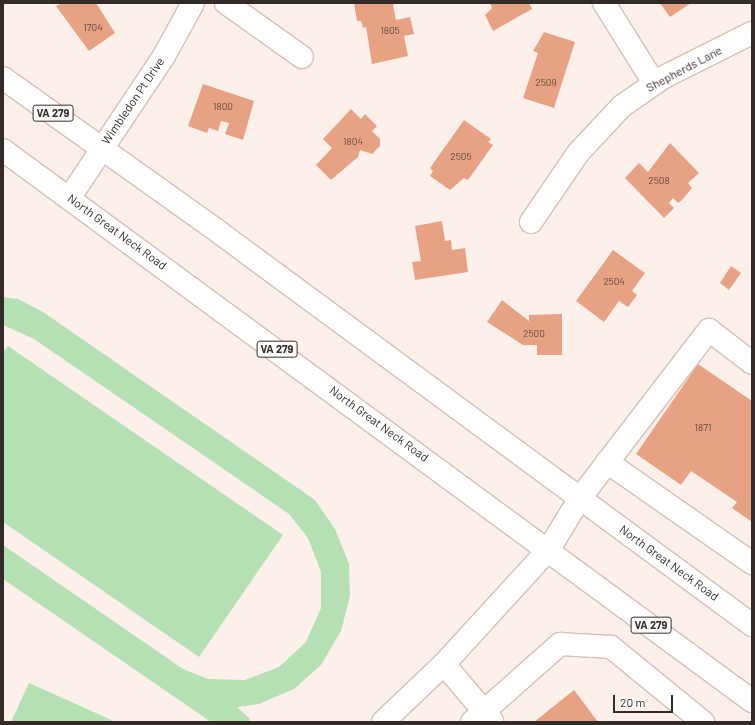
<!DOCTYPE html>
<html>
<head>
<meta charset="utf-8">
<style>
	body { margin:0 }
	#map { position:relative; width:755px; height:725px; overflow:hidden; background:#fdf0ea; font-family:Barlow,sans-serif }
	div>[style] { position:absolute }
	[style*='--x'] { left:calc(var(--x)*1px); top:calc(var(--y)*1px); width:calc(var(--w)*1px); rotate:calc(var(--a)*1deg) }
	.green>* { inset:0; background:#b5e0b4 }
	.building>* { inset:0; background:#e7a284 }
	.roads { filter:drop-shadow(1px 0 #d6c0b7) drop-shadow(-1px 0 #d6c0b7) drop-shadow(0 1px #d6c0b7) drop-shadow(0 -1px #d6c0b7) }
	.minor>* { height:22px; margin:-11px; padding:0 11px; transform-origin:11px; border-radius:11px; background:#fff }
	.major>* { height:22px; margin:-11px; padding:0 11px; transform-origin:11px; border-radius:11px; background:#fff }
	span { translate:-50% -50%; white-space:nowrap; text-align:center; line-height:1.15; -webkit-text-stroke:4px #fff; paint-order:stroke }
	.number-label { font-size:10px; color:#60493e }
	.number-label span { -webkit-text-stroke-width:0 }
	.shield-label span { padding:1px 3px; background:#fff; border:1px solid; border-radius:3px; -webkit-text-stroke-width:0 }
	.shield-label { font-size:11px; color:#332b27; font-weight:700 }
	.street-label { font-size:12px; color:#332b27 }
	.frame { position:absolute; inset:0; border:4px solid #332b27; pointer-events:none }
	.scale { position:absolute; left:613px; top:695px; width:60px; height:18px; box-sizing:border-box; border:2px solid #332b27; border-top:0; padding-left:5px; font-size:12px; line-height:14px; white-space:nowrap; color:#332b27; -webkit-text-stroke:3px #fff; paint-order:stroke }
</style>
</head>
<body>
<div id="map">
	<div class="green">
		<i style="clip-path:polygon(3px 297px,18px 299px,43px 312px,315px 500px,335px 529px,349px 564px,350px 596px,341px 631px,321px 665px,294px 689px,259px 704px,237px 707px,250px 719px,248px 722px,211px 722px,3px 579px,3px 545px,183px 669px,208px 679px,245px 680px,279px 667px,306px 642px,321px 608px,321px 572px,308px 538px,289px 514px,34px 339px,3px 325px)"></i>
		<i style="clip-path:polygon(8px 346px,283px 535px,199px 657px,3px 522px,3px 352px)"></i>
		<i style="clip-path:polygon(29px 683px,116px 722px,11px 722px)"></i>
	</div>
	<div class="building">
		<i style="clip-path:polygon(62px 3px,96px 3px,115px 33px,89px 51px,56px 6px)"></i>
		<i style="clip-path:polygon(354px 3px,397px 3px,393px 5px,396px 20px,410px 17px,414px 34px,404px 36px,408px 56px,372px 64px,366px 27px,363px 28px,361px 21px,357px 21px)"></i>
		<i style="clip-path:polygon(490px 3px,529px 3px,532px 9px,493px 31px,485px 15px,492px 8px)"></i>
		<i style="clip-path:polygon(660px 3px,691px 3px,670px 17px)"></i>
		<i style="clip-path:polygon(544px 32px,575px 42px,554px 108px,523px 98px,538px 53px,533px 51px)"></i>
		<i style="clip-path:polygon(203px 84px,254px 101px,243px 140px,225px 134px,229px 123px,221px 121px,218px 131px,209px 128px,207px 133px,188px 126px)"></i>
		<i style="clip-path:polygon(351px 109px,361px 119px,365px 114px,377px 126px,372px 131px,380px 139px,380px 146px,372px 154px,360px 150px,358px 157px,331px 180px,316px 165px,332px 148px,323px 139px)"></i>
		<i style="clip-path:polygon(464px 120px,491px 139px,488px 142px,493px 145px,468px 180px,464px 178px,450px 190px,430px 176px,433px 171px,430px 168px)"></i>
		<i style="clip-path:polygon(670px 143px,699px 173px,688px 183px,692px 188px,682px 200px,678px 203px,673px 198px,669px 203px,674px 208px,664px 218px,625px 178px,639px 163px,648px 172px)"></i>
		<i style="clip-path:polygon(442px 221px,445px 241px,451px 240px,452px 250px,465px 248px,468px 272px,415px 280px,412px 262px,421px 261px,415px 226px)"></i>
		<i style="clip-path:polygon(613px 250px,645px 273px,632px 291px,637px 295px,628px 307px,619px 301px,604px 322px,576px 301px)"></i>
		<i style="clip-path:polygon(731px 266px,741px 273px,729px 290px,720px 283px)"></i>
		<i style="clip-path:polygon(502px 300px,529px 321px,529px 315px,562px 314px,562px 355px,537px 355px,537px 345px,523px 345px,487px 322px)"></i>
		<i style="clip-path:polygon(698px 364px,752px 401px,752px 522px,732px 508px,737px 502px,691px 471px,681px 485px,636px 454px)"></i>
		<i style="clip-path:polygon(574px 690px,598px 722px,534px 722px)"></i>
	</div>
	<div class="roads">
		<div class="minor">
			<i style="--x:226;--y:3;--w:93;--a:35.4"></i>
			<i style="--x:604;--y:3;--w:94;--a:58"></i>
			<i style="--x:70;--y:197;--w:169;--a:-56.3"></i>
			<i style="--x:164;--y:56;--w:60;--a:-61.3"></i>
			<i style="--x:531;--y:222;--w:83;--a:-55.7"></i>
			<i style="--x:578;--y:153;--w:64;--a:-46.9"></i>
			<i style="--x:622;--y:106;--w:51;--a:-34.6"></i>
			<i style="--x:664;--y:77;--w:98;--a:-26.6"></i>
			<i style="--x:607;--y:462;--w:177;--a:34.9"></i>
			<i style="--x:444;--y:664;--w:75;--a:49.9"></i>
			<i style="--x:383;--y:722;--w:84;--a:-43.6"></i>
			<i style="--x:444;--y:664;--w:156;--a:-47.6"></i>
			<i style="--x:549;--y:549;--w:60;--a:-58.7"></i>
			<i style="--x:580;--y:498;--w:212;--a:-52.5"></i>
			<i style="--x:709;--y:330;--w:54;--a:37.5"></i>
			<i style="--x:472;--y:722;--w:118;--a:-41.6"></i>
			<i style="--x:560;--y:644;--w:51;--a:3.4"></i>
			<i style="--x:611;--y:647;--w:119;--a:39.2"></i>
		</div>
		<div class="major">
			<i style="--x:3;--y:78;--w:267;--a:35.5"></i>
			<i style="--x:220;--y:233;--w:661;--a:36.38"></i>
			<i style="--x:3;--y:150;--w:930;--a:36.34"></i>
		</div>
	</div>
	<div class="number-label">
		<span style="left:93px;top:28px">1704</span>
		<span style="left:390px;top:31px">1805</span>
		<span style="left:546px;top:83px">2509</span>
		<span style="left:223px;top:107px">1800</span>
		<span style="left:353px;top:142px">1804</span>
		<span style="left:461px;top:157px">2505</span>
		<span style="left:659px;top:181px">2508</span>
		<span style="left:614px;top:282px">2504</span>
		<span style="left:534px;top:334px">2500</span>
		<span style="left:703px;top:428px">1871</span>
	</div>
	<div class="shield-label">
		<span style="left:53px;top:113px">VA 279</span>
		<span style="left:277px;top:349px">VA 279</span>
		<span style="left:651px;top:625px">VA 279</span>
	</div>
	<div class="street-label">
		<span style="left:684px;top:69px;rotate:-28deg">Shepherds Lane</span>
		<span style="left:133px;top:101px;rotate:-56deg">Wimbledon Pt Drive</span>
		<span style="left:117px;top:232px;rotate:36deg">North Great Neck Road</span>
		<span style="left:379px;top:424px;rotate:36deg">North Great Neck Road</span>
		<span style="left:669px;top:563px;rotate:36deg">North Great Neck Road</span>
	</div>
	<div class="frame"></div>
	<div class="scale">20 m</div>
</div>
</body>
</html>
